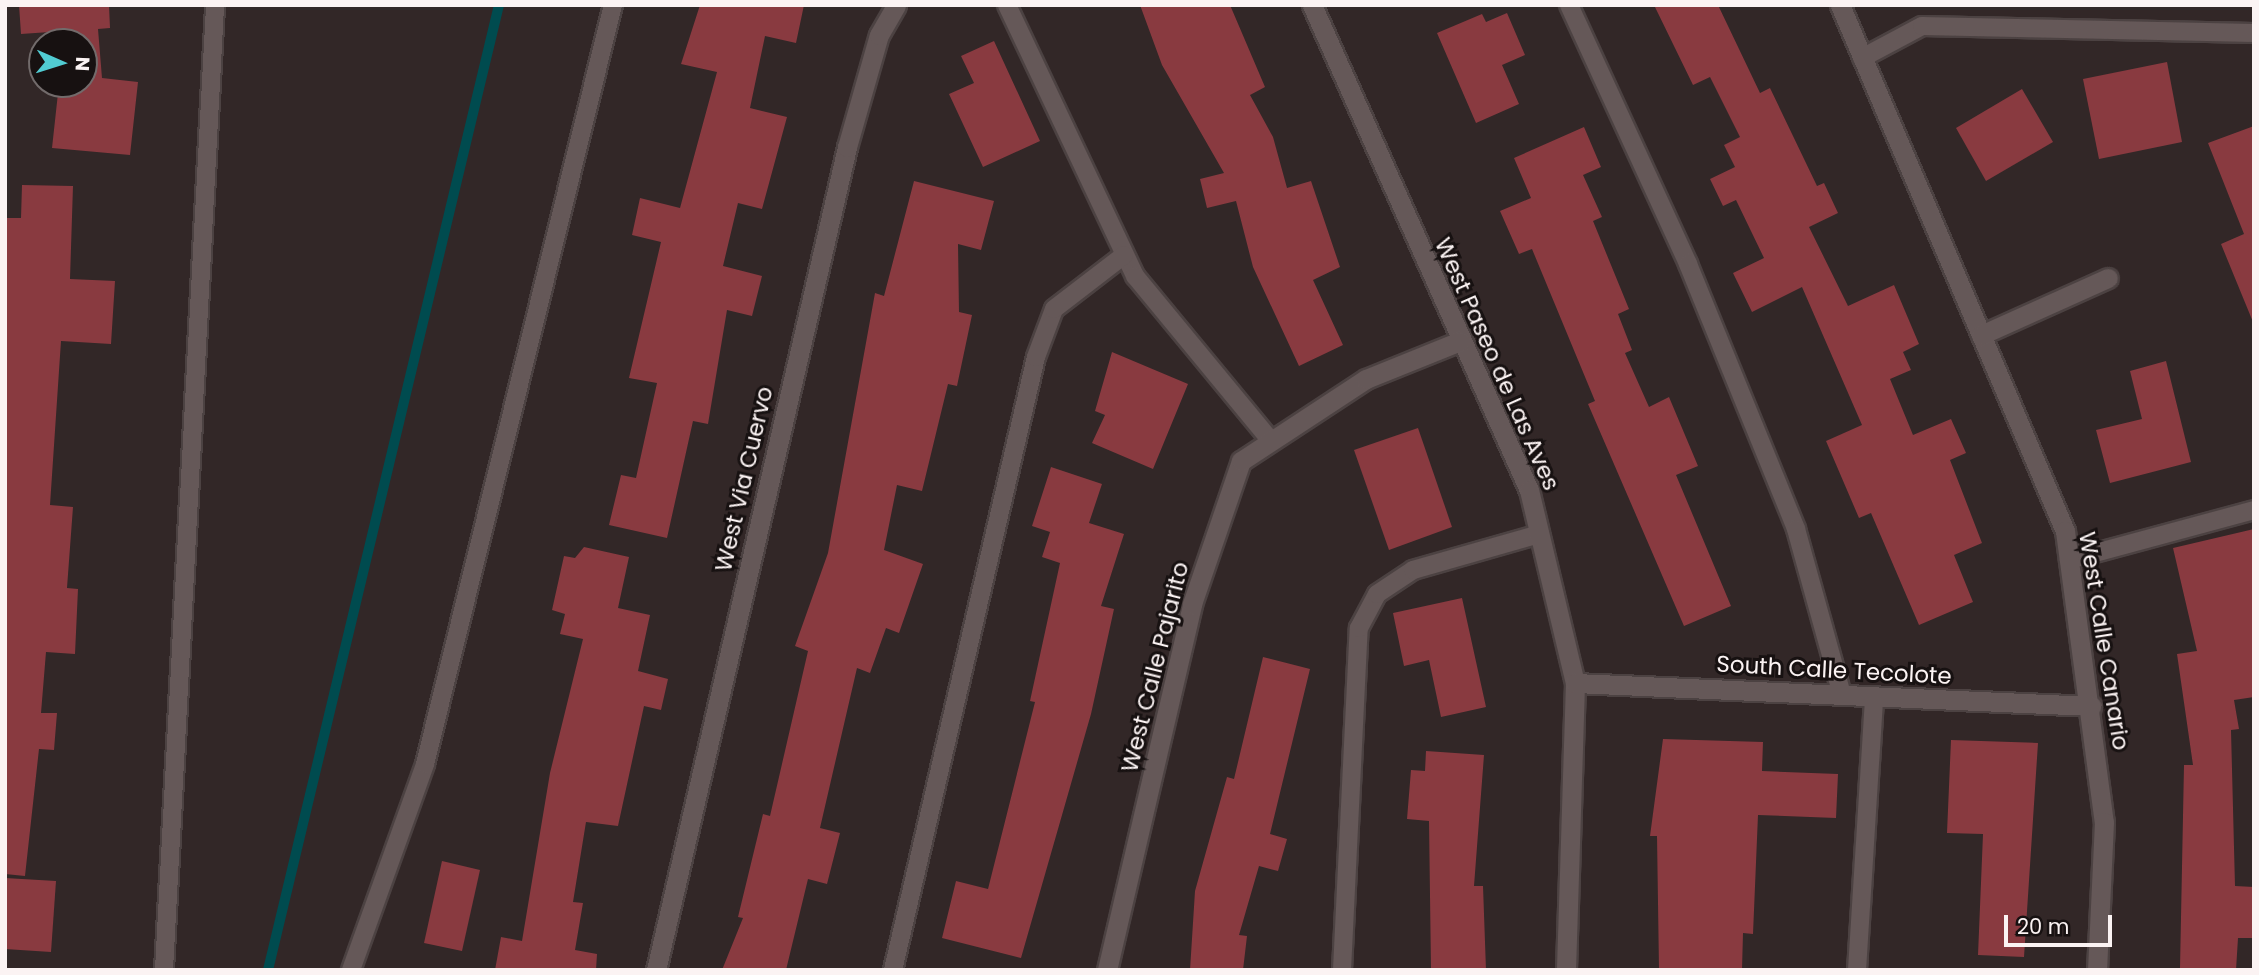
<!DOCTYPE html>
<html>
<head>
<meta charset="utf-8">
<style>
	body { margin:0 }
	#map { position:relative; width:2259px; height:975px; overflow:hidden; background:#322727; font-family:Poppins,sans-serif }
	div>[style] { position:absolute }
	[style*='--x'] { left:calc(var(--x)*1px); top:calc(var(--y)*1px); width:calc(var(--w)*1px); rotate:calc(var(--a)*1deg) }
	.stream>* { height:10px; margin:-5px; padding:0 5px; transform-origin:5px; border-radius:5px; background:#004b4f }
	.building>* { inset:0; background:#893a40 }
	.roads { filter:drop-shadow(2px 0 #4c4242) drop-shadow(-2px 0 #4c4242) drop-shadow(0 2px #4c4242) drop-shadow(0 -2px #4c4242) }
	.service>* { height:18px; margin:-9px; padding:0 9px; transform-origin:9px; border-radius:9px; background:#655858 }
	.minor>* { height:19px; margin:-9.5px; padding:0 9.5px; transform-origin:9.5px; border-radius:9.5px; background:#655858 }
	span { translate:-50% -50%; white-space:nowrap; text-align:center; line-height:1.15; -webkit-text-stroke:6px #171111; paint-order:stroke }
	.street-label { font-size:23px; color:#fbf3f3 }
	.frame { position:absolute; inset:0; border:7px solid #fbf3f3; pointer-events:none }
	.north { position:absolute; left:28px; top:28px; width:70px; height:70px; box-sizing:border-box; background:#171111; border:2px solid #726b6b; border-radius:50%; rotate:93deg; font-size:19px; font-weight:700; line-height:28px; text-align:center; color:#fbf3f3 }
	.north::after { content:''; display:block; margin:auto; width:24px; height:32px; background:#51ccd2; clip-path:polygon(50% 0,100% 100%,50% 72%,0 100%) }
	.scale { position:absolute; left:2004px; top:915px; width:108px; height:32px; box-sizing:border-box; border:4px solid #fbf3f3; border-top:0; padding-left:9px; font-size:21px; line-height:24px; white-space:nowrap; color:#fbf3f3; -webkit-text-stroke:5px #171111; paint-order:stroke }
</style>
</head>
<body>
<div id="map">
	<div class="stream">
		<i style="--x:268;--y:970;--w:992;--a:-76.54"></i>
	</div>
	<div class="building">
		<i style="clip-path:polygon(19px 5px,109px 5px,110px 28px,98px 29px,102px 78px,138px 82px,130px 155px,52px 148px,59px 84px,84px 84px,84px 42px,63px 42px,64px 31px,21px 34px)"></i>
		<i style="clip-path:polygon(700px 5px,804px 5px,796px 43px,765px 36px,750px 108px,787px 117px,762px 209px,738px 203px,723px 266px,762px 276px,752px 316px,727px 310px,708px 424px,693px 421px,667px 538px,609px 525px,621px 475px,636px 478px,657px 383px,629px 378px,661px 242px,632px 235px,640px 198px,680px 208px,717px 72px,681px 64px)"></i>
		<i style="clip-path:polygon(1140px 5px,1230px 5px,1265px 87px,1250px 95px,1273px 137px,1287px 188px,1311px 181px,1340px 267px,1313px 280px,1343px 345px,1299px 366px,1253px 267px,1236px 201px,1207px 208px,1200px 179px,1224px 173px,1162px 65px)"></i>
		<i style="clip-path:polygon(1654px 5px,1718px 5px,1760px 93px,1770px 88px,1817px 186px,1824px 183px,1838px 213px,1809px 227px,1848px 306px,1894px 285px,1919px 344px,1903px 352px,1911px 370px,1890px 379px,1913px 435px,1951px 419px,1966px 453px,1950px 460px,1982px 543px,1954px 555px,1973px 602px,1919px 625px,1871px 513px,1859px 518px,1826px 441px,1862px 425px,1802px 287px,1752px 312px,1733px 273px,1764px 258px,1736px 200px,1723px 206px,1710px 179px,1735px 167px,1724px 145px,1740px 137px,1710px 77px,1693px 85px)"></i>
		<i style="clip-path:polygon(1507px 13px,1525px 55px,1502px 65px,1519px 104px,1476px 123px,1437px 33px,1482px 14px,1486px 22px)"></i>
		<i style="clip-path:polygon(994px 41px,1040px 141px,983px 167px,949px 94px,974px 83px,961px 56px)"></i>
		<i style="clip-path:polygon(2167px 62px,2182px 142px,2099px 159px,2083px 79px)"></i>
		<i style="clip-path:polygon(2022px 89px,2053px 142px,1986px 181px,1956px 128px)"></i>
		<i style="clip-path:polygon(2254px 126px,2254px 322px,2253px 322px,2221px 244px,2244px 234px,2208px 143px)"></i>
		<i style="clip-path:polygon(1584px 127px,1601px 167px,1583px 175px,1602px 217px,1593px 221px,1629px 309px,1618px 314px,1632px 350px,1625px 353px,1649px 407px,1669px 397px,1698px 466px,1676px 475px,1731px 606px,1684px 626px,1588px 404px,1595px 401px,1532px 249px,1519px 254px,1500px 211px,1531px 198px,1514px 158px)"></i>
		<i style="clip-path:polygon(914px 181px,994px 201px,981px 250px,958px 244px,959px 312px,972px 315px,957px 386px,948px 384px,922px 491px,897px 485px,884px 550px,923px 564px,899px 633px,886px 628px,870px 673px,857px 668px,820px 828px,840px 833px,827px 884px,808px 879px,786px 970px,722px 970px,743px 918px,738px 917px,763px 814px,770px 816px,808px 651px,795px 646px,828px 553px,875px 293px,884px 296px)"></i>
		<i style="clip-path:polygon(22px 185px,73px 186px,70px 279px,115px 281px,111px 344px,61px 341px,50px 505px,73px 507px,67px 588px,78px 589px,75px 654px,46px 652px,41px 713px,57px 713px,54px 750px,39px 749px,25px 876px,5px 874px,5px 218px,21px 218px)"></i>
		<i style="clip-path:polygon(1112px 352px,1188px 384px,1153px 469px,1092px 443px,1105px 415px,1095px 411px)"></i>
		<i style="clip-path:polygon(2166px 361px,2191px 462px,2110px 483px,2096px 430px,2142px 419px,2130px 371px)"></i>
		<i style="clip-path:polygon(1418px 428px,1452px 527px,1389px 550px,1354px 450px)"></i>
		<i style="clip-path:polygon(1051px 467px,1102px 484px,1089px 523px,1124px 534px,1101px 606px,1114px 609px,1091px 714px,1021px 958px,942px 938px,956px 881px,988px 889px,1035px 702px,1030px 701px,1060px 563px,1042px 557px,1050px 532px,1032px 526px)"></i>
		<i style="clip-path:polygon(2254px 529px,2254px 697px,2234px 700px,2239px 729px,2231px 730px,2235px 886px,2254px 887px,2254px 938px,2238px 938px,2236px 970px,2180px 968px,2184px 765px,2193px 765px,2177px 654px,2197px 651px,2173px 548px)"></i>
		<i style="clip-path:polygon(584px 547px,629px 557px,618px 608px,650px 615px,638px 671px,668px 679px,661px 710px,644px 706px,618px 826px,586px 822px,573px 902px,583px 903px,575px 950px,597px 954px,596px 970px,495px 970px,501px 937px,522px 941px,550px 773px,583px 639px,560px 634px,565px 614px,552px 610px,564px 556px,575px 558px)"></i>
		<i style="clip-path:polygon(1462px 598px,1486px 707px,1441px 717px,1429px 660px,1404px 666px,1393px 613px)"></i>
		<i style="clip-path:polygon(1263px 657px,1310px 669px,1270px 834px,1287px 839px,1278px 871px,1259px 866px,1239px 935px,1247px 936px,1243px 970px,1190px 970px,1195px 891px,1227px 777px,1234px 779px)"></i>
		<i style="clip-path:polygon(1663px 739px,1763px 742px,1762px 771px,1838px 774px,1836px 818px,1758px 815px,1753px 934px,1743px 933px,1742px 970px,1659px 970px,1657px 836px,1650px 836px)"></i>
		<i style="clip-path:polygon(1951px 740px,2038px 743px,2024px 957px,1978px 955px,1983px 834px,1947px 833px)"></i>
		<i style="clip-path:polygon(1426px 751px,1484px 755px,1474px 886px,1483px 886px,1486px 970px,1431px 970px,1429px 821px,1407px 819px,1411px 770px,1425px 771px)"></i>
		<i style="clip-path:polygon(442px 861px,480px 870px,462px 951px,424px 943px)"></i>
		<i style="clip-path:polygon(5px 878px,56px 881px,51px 952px,5px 949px)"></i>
	</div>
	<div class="roads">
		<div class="service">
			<i style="--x:1007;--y:5;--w:300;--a:64.7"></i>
			<i style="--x:1135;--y:276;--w:214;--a:50.5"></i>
			<i style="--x:1569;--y:5;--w:285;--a:65.3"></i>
			<i style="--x:1688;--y:264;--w:286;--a:67.8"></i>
			<i style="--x:1796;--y:529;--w:172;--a:74.5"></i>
			<i style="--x:1862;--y:58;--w:68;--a:-28.1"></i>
			<i style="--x:1922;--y:26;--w:332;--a:1.2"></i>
			<i style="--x:2069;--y:560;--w:192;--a:-15.1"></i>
			<i style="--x:164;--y:970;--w:966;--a:-86.97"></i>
			<i style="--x:351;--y:970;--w:219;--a:-70.2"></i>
			<i style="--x:425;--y:764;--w:782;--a:-76.09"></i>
			<i style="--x:893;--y:970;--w:629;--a:-76.87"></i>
			<i style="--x:1036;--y:357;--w:51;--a:-69.4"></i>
			<i style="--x:1054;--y:309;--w:88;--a:-37.6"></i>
			<i style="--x:1342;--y:970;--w:342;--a:-87.2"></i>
			<i style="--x:1359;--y:628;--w:38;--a:-62"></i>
			<i style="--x:1377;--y:594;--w:43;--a:-33.7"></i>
			<i style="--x:1413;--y:570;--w:131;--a:-15.9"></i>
			<i style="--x:1857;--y:970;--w:274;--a:-86.4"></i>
		</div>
		<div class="minor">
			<i style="--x:1312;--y:5;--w:531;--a:65.9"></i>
			<i style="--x:1529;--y:490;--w:198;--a:76.6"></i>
			<i style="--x:1575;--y:683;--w:287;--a:91.8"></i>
			<i style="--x:1840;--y:5;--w:572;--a:66.84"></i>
			<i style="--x:2065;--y:531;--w:294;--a:82.4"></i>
			<i style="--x:2104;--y:822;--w:148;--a:92.7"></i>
			<i style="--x:1981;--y:335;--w:139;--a:-24.2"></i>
			<i style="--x:1575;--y:683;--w:517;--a:2.55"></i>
			<i style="--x:656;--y:970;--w:845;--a:-76.93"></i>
			<i style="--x:847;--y:147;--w:116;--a:-74.1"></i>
			<i style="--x:879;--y:35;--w:34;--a:-60"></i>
			<i style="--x:1107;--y:970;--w:376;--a:-76.9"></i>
			<i style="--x:1192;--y:604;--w:151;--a:-71.1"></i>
			<i style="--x:1241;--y:461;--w:149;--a:-33.3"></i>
			<i style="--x:1366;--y:379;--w:101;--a:-22"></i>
		</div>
	</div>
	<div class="street-label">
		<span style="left:1497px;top:364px;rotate:66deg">West Paseo de Las Aves</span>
		<span style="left:744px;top:479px;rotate:-77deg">West Via Cuervo</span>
		<span style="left:2104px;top:641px;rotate:81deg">West Calle Canario</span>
		<span style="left:1155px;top:667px;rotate:-76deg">West Calle Pajarito</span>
		<span style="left:1834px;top:670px;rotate:3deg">South Calle Tecolote</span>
	</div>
	<div class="frame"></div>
	<div class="north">N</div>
	<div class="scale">20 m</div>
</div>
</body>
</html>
